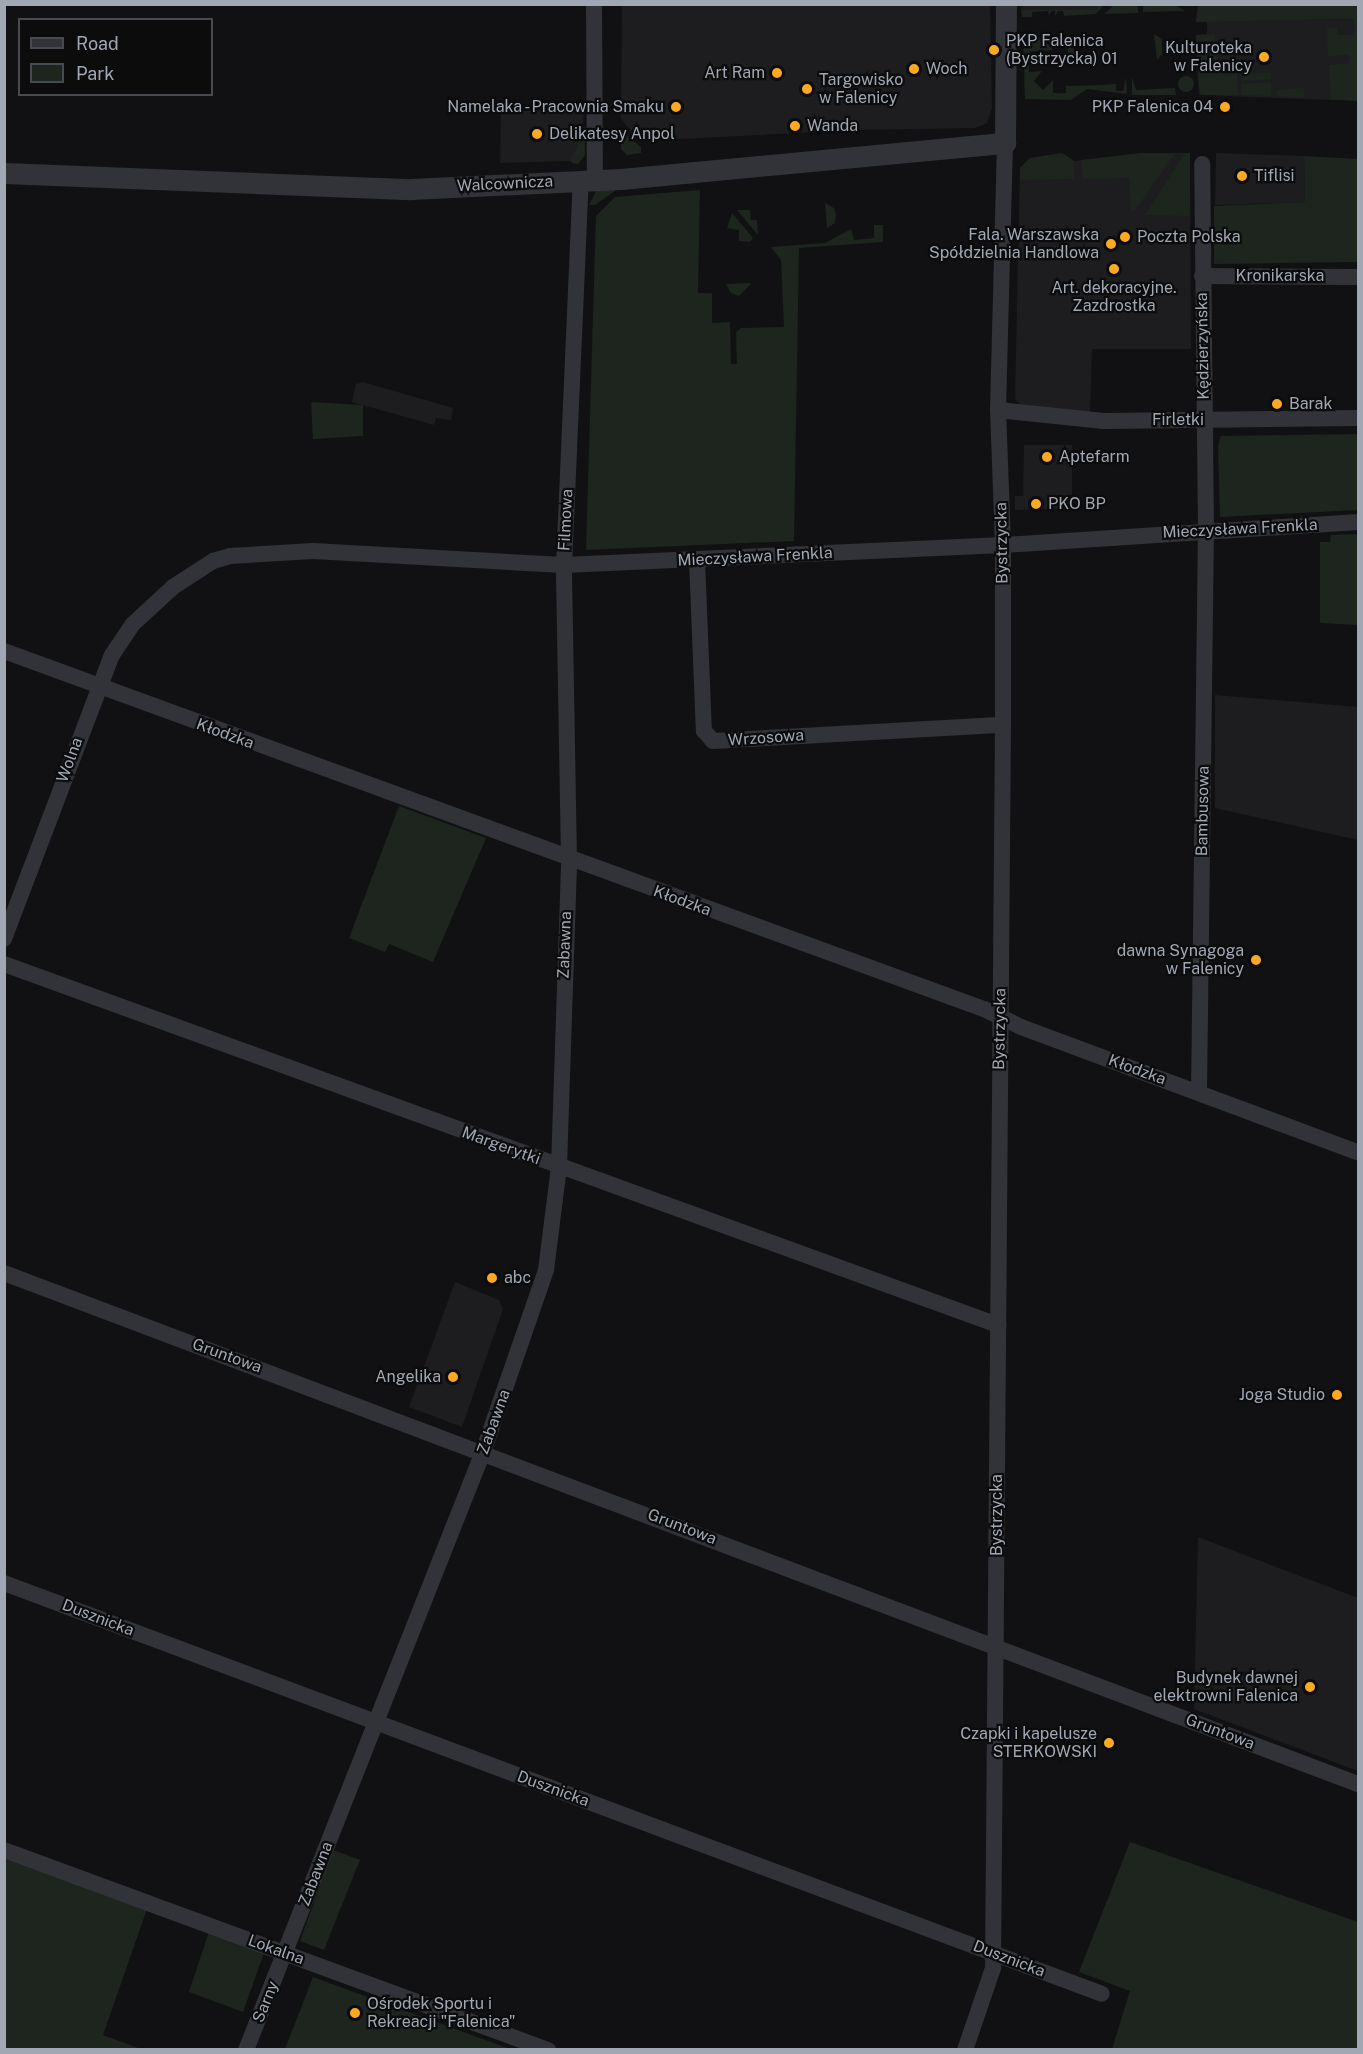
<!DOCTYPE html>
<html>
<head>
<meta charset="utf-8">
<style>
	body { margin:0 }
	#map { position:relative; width:1363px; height:2054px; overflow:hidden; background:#111113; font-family:"Public Sans",sans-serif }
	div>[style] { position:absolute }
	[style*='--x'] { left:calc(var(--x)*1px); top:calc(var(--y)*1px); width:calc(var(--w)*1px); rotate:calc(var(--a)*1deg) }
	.built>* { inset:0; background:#1d1d20 }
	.green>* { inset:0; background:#1d251e }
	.round { border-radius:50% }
	.minor>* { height:16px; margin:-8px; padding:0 8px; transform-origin:8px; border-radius:8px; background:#323338 }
	.tertiary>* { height:21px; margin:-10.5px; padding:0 10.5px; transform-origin:10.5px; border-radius:10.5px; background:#323338 }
	.dots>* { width:16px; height:16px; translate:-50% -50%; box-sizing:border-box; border:3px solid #0c0c0d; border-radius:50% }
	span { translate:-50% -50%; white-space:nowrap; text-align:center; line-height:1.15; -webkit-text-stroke:4.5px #0c0c0d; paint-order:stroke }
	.poi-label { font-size:16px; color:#a1a8b4 }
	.left { translate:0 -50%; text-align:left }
	.right { translate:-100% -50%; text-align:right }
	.street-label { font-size:16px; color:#a1a8b4 }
	.frame { position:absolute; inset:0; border:6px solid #a1a8b4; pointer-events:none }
	.legend { position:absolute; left:18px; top:18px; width:195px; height:78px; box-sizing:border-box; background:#0c0c0d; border:2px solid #484a50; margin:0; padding:8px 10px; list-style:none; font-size:18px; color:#a1a8b4 }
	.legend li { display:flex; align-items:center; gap:12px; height:30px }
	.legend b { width:30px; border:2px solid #484a50 }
</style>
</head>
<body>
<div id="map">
	<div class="built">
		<i style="clip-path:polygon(622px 5px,990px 5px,992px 108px,987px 123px,975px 128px,855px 130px,640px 141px,621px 119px)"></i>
		<i style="clip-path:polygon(1023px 5px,1098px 5px,1098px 10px,1023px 10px)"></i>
		<i style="clip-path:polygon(1358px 19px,1358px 101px,1199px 95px,1196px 35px,1207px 34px,1207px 21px)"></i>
		<i style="clip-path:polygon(501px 110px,584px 111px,581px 149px,571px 161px,500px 163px)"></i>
		<i style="clip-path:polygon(1062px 153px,1074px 161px,1141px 153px,1190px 153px,1191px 349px,1092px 349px,1090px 414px,1024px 408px,1015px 399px,1020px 168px,1030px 158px)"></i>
		<i style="clip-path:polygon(1216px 153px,1304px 156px,1305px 202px,1215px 205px)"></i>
		<i style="clip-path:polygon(363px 382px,453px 408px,451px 420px,436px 418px,434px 425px,352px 402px,356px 384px)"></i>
		<i style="clip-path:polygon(1024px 445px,1072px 445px,1072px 508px,1015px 510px,1015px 496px,1023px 496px)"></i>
		<i style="clip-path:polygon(1215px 695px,1358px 707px,1358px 840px,1215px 808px)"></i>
		<i style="clip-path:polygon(455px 1282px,499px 1300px,503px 1309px,462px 1427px,409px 1407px)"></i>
		<i style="clip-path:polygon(1198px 1537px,1358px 1598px,1358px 1771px,1194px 1709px)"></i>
	</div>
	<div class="green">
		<i style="clip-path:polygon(1021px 5px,1023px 10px,1098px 10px,1098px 5px,1103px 7px,1095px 14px,1064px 16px,1063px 11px,1058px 11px,1055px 16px,1055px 11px,1051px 11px,1049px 16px,1048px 11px,1032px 12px,1032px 17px,1022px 17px)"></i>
		<i style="clip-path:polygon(1114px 5px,1138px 5px,1138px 13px,1104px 14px)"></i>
		<i style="clip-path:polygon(1143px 5px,1175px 5px,1185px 11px,1143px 12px)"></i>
		<i style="clip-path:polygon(1198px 5px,1358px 5px,1358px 101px,1331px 99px,1329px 65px,1349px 63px,1349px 55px,1328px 56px,1327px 28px,1337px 28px,1337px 35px,1354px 35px,1354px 19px,1196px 22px)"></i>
		<i style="clip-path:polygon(1154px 34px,1162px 39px,1162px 54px,1157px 60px)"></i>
		<i style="clip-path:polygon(1215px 34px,1217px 64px,1221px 65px,1222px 72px,1237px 71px,1238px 95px,1201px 95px,1199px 88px,1196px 35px)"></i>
		<i style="clip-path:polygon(1074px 37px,1075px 63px,1068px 57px,1068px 42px)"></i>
		<i style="clip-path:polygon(1042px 38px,1053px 50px,1029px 52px,1029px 72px,1042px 71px,1034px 81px,1043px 90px,1053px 80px,1053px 93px,1066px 93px,1066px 86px,1100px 85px,1116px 84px,1116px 91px,1123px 91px,1126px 77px,1127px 94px,1087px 89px,1071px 100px,1025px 99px,1023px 40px)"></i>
		<i style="clip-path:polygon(1270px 72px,1271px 79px,1241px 81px,1244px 74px)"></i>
		<i class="round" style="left:1178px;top:76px;width:16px;height:16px"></i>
		<i style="clip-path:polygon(1132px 77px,1136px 90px,1175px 88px,1176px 95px,1132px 95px)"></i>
		<i style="clip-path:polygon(1271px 82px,1272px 96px,1241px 95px,1241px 84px)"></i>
		<i style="clip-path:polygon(1304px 88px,1304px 97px,1277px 96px,1276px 90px)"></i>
		<i style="clip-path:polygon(581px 127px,585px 127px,585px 155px,578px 164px,572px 163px,570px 159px,577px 148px)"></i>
		<i style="clip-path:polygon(621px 131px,641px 147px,641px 153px,627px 155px,621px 149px)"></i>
		<i style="clip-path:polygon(1062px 153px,1074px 161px,1074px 179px,1020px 180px,1020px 168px,1030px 158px)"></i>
		<i style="clip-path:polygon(1141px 153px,1175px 153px,1136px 209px,1131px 211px,1129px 178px,1083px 179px,1081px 160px)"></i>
		<i style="clip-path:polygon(1185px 153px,1190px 153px,1190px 216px,1145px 215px)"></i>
		<i style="clip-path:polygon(1304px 156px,1358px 159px,1358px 262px,1214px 264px,1214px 206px,1305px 202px)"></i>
		<i style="clip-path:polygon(615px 186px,615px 191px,595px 205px,589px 205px,597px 189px)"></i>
		<i style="clip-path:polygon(700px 190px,698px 293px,712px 293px,712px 323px,730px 322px,731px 364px,737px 364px,736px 332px,741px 328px,784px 327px,781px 260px,771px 247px,825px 243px,851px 229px,854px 240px,874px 238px,874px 225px,883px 225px,883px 242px,799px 248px,794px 541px,586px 550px,596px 216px,615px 197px)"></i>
		<i style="clip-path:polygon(825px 203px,834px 208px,836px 214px,835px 223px,827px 228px)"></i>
		<i style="clip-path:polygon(737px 210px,750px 210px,751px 220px,757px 220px,758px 235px)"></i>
		<i style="clip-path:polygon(732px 213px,753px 238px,750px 242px,739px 241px,739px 230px,727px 228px)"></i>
		<i style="clip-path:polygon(726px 284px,749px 283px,751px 284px,739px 296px,731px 293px)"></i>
		<i style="clip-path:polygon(311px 402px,363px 405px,363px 436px,313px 439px)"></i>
		<i style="clip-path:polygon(1358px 434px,1358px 510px,1220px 517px,1218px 446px,1221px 436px)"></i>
		<i style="clip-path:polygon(1358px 534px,1358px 625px,1320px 623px,1320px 542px,1330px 542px,1331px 535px)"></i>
		<i style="clip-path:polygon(399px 806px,486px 838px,433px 962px,389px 944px,385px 952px,349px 938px)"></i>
		<i style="clip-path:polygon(1130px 1842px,1358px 1922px,1358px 2049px,1112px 2049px,1130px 1991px,1079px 1972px)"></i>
		<i style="clip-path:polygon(333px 1850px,360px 1860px,324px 1950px,300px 1941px)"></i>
		<i style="clip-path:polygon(5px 1859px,147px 1909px,103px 2035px,141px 2049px,5px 2050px)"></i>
		<i style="clip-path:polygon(209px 1932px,264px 1953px,243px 2012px,189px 1992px)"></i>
		<i style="clip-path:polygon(313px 1977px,510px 2049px,285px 2049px)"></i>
	</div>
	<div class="minor">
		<i style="--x:594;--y:4;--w:175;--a:89.7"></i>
		<i style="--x:1202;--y:276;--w:156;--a:0.4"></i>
		<i style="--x:998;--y:410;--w:106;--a:6"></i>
		<i style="--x:1103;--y:421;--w:255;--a:-0.7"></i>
		<i style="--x:697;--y:560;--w:171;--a:87.7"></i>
		<i style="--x:704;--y:731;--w:13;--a:48"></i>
		<i style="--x:713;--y:741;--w:290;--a:-3.2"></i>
		<i style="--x:4;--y:651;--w:1043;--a:20.07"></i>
		<i style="--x:984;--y:1009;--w:41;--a:25.9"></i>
		<i style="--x:1021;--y:1027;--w:359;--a:20.4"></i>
		<i style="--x:4;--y:939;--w:304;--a:-69.2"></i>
		<i style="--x:112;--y:655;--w:37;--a:-56"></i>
		<i style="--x:133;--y:624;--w:54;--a:-42.8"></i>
		<i style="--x:173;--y:587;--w:48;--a:-33"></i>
		<i style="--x:213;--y:561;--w:18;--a:-16"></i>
		<i style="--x:230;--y:556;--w:83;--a:-3.4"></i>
		<i style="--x:313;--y:551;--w:251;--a:3.2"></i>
		<i style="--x:564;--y:565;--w:439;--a:-2.6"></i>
		<i style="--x:1003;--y:545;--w:356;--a:-3.7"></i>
		<i style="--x:4;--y:964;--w:1058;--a:19.96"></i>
		<i style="--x:1199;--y:1093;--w:564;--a:-89.29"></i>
		<i style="--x:1206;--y:529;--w:365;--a:-90.6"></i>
		<i style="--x:4;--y:1273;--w:1447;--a:20.68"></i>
		<i style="--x:4;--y:1583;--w:1172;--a:20.52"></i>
		<i style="--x:4;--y:1850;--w:580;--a:20.19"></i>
		<i style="--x:246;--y:2050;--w:643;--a:-68.38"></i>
		<i style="--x:483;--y:1452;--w:193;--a:-70.9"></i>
		<i style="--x:546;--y:1270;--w:104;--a:-82.8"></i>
		<i style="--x:559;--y:1167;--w:307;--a:-88.1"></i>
		<i style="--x:569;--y:860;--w:295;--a:-91"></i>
		<i style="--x:564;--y:565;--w:385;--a:-87.5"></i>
		<i style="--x:965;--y:2050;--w:87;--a:-71.1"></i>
		<i style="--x:993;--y:1968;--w:1243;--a:-89.54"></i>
		<i style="--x:1003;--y:725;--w:180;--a:-90"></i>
		<i style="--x:1003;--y:545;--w:135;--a:-92.1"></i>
		<i style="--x:998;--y:410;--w:267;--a:-88.5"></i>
	</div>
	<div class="tertiary">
		<i style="--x:4;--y:173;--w:407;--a:2.3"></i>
		<i style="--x:411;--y:189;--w:210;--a:-2.7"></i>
		<i style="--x:621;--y:179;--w:386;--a:-5.4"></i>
		<i style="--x:1005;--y:143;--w:139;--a:-89.6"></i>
	</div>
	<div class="dots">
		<i style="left:994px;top:50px;background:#faaa22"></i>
		<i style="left:1264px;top:57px;background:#faaa22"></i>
		<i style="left:914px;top:69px;background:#faaa22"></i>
		<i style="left:777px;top:73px;background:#faaa22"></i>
		<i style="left:807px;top:89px;background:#faaa22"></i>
		<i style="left:676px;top:107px;background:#faaa22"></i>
		<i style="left:1225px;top:107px;background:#faaa22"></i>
		<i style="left:795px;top:126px;background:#faaa22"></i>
		<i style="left:537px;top:134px;background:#faaa22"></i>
		<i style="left:1242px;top:176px;background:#faaa22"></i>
		<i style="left:1125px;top:237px;background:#faaa22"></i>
		<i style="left:1111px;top:244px;background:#faaa22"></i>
		<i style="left:1114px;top:269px;background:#faaa22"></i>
		<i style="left:1277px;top:404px;background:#faaa22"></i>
		<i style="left:1047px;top:457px;background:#faaa22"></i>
		<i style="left:1036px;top:504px;background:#faaa22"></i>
		<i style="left:1256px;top:960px;background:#faaa22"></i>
		<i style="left:492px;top:1278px;background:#faaa22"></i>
		<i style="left:453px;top:1377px;background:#faaa22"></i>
		<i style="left:1337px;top:1395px;background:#faaa22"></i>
		<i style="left:1310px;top:1687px;background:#faaa22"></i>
		<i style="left:1109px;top:1743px;background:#faaa22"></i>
		<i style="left:355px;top:2013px;background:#faaa22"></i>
	</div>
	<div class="poi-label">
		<span class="left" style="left:1006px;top:50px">PKP Falenica<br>(Bystrzycka) 01</span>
		<span class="right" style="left:1252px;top:57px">Kulturoteka<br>w Falenicy</span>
		<span class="left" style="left:926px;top:69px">Woch</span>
		<span class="right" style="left:765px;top:73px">Art Ram</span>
		<span class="left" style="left:819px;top:89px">Targowisko<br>w Falenicy</span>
		<span class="right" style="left:664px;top:107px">Namelaka - Pracownia Smaku</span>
		<span class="right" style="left:1213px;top:107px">PKP Falenica 04</span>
		<span class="left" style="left:807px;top:126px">Wanda</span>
		<span class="left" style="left:549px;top:134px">Delikatesy Anpol</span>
		<span class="left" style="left:1254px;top:176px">Tiflisi</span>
		<span class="right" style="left:1099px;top:244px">Fala. Warszawska<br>Spółdzielnia Handlowa</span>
		<span class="left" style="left:1137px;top:237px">Poczta Polska</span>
		<span style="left:1114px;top:297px">Art. dekoracyjne.<br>Zazdrostka</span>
		<span class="left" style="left:1289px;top:404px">Barak</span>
		<span class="left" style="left:1059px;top:457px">Aptefarm</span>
		<span class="left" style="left:1048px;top:504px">PKO BP</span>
		<span class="right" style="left:1244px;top:960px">dawna Synagoga<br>w Falenicy</span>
		<span class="left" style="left:504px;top:1278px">abc</span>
		<span class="right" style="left:441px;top:1377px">Angelika</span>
		<span class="right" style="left:1325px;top:1395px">Joga Studio</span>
		<span class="right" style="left:1298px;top:1687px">Budynek dawnej<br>elektrowni Falenica</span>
		<span class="right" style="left:1097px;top:1743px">Czapki i kapelusze<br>STERKOWSKI</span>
		<span class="left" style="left:367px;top:2013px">Ośrodek Sportu i<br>Rekreacji "Falenica"</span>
	</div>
	<div class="street-label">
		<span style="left:505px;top:184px;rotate:-3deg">Walcownicza</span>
		<span style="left:1280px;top:276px">Kronikarska</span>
		<span style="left:1203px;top:346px;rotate:-91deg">Kędzierzyńska</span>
		<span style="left:1178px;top:420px">Firletki</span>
		<span style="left:566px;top:520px;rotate:-87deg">Filmowa</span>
		<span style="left:1240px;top:529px;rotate:-3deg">Mieczysława Frenkla</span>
		<span style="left:1002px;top:543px;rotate:-91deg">Bystrzycka</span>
		<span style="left:755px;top:557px;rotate:-3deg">Mieczysława Frenkla</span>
		<span style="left:225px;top:734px;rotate:20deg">Kłodzka</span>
		<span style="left:766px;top:738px;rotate:-4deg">Wrzosowa</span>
		<span style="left:70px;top:760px;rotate:-70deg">Wolna</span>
		<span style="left:1203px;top:811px;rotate:-89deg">Bambusowa</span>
		<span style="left:682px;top:901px;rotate:20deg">Kłodzka</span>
		<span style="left:565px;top:945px;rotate:-88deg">Zabawna</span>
		<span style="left:1000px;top:1029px;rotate:-89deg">Bystrzycka</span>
		<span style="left:1137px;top:1070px;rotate:20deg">Kłodzka</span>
		<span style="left:501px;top:1146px;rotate:20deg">Margerytki</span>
		<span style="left:227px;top:1356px;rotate:20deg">Gruntowa</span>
		<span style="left:494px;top:1422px;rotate:-70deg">Zabawna</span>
		<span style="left:997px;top:1515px;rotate:-90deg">Bystrzycka</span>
		<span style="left:682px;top:1527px;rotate:21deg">Gruntowa</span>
		<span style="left:98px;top:1618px;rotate:21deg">Dusznicka</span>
		<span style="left:1220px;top:1732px;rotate:21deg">Gruntowa</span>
		<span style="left:553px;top:1789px;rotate:20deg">Dusznicka</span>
		<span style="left:316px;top:1874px;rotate:-69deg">Zabawna</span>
		<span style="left:276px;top:1950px;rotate:20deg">Lokalna</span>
		<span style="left:1009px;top:1959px;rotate:21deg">Dusznicka</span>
		<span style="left:266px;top:2002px;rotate:-68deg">Sarny</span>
	</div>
	<div class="frame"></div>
	<ul class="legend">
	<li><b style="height:8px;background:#323338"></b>Road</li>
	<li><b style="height:16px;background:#1d251e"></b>Park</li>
	</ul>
</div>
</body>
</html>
